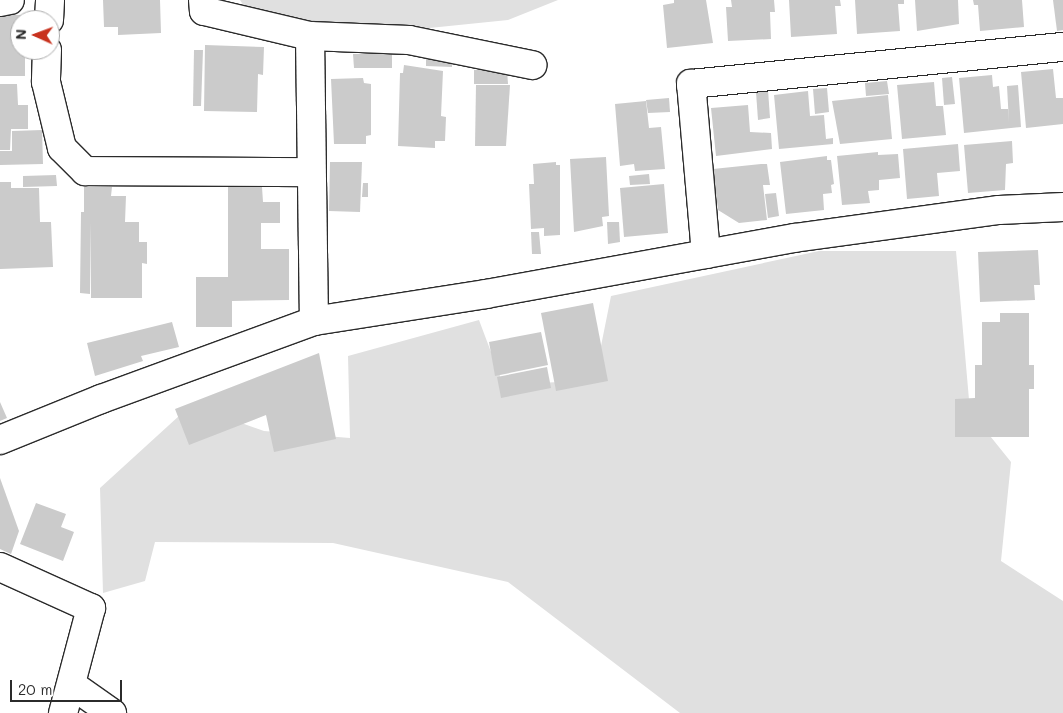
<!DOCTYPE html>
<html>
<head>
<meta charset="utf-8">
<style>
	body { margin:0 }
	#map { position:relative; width:1063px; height:713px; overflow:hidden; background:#fff; font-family:Mali,sans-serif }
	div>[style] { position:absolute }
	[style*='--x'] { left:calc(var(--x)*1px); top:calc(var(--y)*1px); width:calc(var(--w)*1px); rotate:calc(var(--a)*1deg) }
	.green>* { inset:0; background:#e0e0e0 }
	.building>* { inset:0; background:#cbcbcb }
	.roads { filter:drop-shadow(1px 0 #2b2b2b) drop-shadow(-1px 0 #2b2b2b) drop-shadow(0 1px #2b2b2b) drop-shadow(0 -1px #2b2b2b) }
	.minor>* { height:28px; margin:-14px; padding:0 14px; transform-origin:14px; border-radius:14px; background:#fff }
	span { translate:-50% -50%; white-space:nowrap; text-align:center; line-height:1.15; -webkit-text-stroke:4px #fff; paint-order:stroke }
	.north { position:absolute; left:10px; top:10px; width:50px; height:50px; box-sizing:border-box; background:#fff; border:1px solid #aaa; border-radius:50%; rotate:272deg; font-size:14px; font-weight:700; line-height:20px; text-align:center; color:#2b2b2b }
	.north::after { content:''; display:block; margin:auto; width:18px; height:22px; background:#c8321e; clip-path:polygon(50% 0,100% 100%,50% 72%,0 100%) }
	.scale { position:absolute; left:10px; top:680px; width:112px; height:22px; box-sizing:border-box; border:2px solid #2b2b2b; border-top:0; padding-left:6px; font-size:15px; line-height:18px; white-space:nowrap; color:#2b2b2b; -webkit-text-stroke:4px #fff; paint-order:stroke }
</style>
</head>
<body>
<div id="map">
	<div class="green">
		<i style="clip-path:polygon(240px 0,558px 0,508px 20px,321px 39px,248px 12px)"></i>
		<i style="clip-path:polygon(819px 251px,956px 251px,970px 411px,1011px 462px,1001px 561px,1063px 601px,1063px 713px,680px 713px,508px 582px,333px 543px,155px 542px,145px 581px,103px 593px,100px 488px,191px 405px,264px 431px,350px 438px,348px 356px,479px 320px,503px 384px,594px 381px,611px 296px)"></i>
	</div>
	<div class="building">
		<i style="clip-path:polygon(103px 0,160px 0,161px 33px,118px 35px,118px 27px,104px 27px)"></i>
		<i style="clip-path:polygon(674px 0,706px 0,713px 43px,667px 48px,663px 5px,674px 3px)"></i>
		<i style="clip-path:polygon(731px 0,774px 0,775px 12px,770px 12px,771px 39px,728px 41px,726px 7px,732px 7px)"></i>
		<i style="clip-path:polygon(789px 0,840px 0,841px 6px,835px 6px,837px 34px,791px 37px)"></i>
		<i style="clip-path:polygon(855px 0,904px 0,904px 4px,898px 4px,900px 31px,857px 34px)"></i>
		<i style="clip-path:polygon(915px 0,958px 0,959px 24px,917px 31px)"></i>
		<i style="clip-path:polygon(973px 0,1022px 0,1024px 27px,980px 31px,978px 5px,974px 5px)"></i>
		<i style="clip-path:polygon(1053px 0,1063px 0,1063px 30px,1057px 31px)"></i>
		<i style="clip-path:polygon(0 15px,25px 15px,25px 20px,20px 20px,20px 50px,25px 50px,25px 76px,0 76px)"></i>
		<i style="clip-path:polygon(205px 45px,264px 47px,263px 75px,258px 74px,257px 112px,204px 111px)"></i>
		<i style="clip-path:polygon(194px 50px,203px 50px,201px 106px,193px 106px)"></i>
		<i style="clip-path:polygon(426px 51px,452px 52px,452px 67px,426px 66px)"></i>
		<i style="clip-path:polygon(353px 54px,392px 54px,392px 68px,354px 68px)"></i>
		<i style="clip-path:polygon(404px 65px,443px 71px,441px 116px,446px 117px,445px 141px,435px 141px,435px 148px,398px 146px,400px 73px,403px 73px)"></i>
		<i style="clip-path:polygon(1053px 69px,1056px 98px,1063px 98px,1063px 124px,1026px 128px,1021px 72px)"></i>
		<i style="clip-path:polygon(474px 70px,507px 70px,508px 84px,474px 84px)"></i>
		<i style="clip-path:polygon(992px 75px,993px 87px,999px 86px,1001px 109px,1008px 109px,1009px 123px,1007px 86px,1018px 85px,1021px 127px,964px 133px,959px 78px)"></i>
		<i style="clip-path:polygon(952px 77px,955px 104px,944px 105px,942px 78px)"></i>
		<i style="clip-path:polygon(363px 78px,364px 83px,371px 84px,371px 135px,366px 136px,366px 144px,334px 144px,331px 79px)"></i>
		<i style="clip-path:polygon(887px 81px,889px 94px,866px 96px,865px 83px)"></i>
		<i style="clip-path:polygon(934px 82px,936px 106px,943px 106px,946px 135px,902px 139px,897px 85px)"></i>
		<i style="clip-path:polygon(0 84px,17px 84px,18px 105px,28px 105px,28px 129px,11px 129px,10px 150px,0 150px)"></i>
		<i style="clip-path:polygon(476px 85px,510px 85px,506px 146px,475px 146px)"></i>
		<i style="clip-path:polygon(827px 88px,829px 112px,815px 114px,813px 89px)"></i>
		<i style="clip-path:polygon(768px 90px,770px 118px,758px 120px,756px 92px)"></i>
		<i style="clip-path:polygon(808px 91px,810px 116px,824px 115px,826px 139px,833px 138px,833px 144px,779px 149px,774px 95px)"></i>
		<i style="clip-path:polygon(888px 95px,892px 139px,840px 144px,832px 101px)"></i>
		<i style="clip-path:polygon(669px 98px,670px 112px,648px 113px,646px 100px)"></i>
		<i style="clip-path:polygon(646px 101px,649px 128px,661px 127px,665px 169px,635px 171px,634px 164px,620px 166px,615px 104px)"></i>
		<i style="clip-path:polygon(748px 105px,750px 132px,771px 133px,772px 149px,716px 156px,711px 108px)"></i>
		<i style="clip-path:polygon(42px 130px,43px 164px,0 165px,0 151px,12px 151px,12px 131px)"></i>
		<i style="clip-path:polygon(1012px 141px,1013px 163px,1006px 164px,1005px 190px,968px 193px,964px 145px)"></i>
		<i style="clip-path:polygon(958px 144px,960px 171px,937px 173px,939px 196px,907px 199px,903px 149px)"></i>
		<i style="clip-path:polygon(878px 152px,878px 155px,898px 154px,900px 178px,879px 180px,879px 190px,868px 191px,870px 203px,842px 205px,837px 156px)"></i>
		<i style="clip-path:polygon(827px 156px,827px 160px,831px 160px,834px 184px,831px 185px,832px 193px,823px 194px,824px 210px,786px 214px,780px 162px)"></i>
		<i style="clip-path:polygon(606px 157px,609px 216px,602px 217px,603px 226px,574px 232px,570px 159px)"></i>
		<i style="clip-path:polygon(330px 162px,362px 162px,360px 212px,329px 211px)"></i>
		<i style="clip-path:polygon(556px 162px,556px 165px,560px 165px,560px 235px,544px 236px,544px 228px,531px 229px,529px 184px,534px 184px,533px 164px)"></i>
		<i style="clip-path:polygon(761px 164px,767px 164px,770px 185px,763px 185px,767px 220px,739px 223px,718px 210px,713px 169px)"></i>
		<i style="clip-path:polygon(649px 174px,650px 184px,630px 185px,629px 176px)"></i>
		<i style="clip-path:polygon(56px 175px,57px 186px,23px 187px,23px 176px)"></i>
		<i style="clip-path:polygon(0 182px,11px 182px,11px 188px,39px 188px,40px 222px,51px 222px,53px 267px,0 269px)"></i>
		<i style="clip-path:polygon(363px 183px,368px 183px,368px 197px,362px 197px)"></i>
		<i style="clip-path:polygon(664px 184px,668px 233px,624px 237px,620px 188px)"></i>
		<i style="clip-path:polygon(84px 187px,112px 187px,111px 196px,126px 196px,125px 222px,102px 222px,139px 222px,139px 242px,147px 242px,147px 264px,142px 263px,142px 298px,91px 298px,91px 222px,90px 294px,80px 293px,81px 212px,84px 212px)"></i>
		<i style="clip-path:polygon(228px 187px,262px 187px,263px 202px,280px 202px,280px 223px,261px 223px,261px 249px,289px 249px,289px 300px,232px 301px,232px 327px,196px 327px,196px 277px,228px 277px)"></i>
		<i style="clip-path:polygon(776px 193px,779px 216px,768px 218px,765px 194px)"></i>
		<i style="clip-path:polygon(607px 222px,619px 222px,620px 242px,608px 244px)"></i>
		<i style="clip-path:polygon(531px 232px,539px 232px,541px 254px,532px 254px)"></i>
		<i style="clip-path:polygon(1038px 250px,1040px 285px,1034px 285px,1035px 300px,980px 302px,978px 252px)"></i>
		<i style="clip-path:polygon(593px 303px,608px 381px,556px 391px,541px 313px)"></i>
		<i style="clip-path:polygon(1000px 313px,1029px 313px,1029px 365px,1034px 365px,1034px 389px,1029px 389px,1029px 437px,955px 437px,955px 399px,975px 398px,975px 365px,982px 365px,982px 322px,1000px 322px)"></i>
		<i style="clip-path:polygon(172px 322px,179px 347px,141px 356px,143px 361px,95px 376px,87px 343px)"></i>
		<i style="clip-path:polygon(541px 332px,548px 365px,495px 376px,489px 342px)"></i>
		<i style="clip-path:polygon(319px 353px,336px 439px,274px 452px,266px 415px,189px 445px,175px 409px)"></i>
		<i style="clip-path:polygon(547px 367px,551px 388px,501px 398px,497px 377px)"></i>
		<i style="clip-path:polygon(0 402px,7px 418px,0 421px)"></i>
		<i style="clip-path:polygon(0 478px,19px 531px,11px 554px,0 549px)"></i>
		<i style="clip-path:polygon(36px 503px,66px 514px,61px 527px,74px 532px,63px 561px,20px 544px)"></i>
	</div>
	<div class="roads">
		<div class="minor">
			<i style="--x:203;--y:0;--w:11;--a:85"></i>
			<i style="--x:204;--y:11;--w:109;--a:13.3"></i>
			<i style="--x:310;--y:36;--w:99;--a:2.3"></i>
			<i style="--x:409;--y:40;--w:126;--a:11.5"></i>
			<i style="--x:0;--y:2;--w:10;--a:-11"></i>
			<i style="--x:49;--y:20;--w:20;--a:-87"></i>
			<i style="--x:310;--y:36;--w:285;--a:89.2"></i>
			<i style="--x:47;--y:50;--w:32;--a:92"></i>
			<i style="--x:46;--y:82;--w:68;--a:76.4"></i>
			<i style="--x:62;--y:148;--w:33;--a:45"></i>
			<i style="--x:85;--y:171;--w:226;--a:0.3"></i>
			<i style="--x:706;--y:254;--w:171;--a:-95"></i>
			<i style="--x:691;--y:84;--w:374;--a:-5.7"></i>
			<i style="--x:0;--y:440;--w:109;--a:-22.1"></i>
			<i style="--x:101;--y:399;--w:227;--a:-20.1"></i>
			<i style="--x:314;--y:321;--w:174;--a:-8.9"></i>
			<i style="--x:486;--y:294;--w:313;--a:-10.3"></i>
			<i style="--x:794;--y:238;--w:207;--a:-7.8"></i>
			<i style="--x:999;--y:210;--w:64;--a:-2.7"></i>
			<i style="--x:0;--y:567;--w:100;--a:24.3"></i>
			<i style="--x:91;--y:608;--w:109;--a:104.9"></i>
			<i style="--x:72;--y:685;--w:49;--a:35"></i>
		</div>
	</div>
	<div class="north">N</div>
	<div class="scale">20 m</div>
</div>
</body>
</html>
